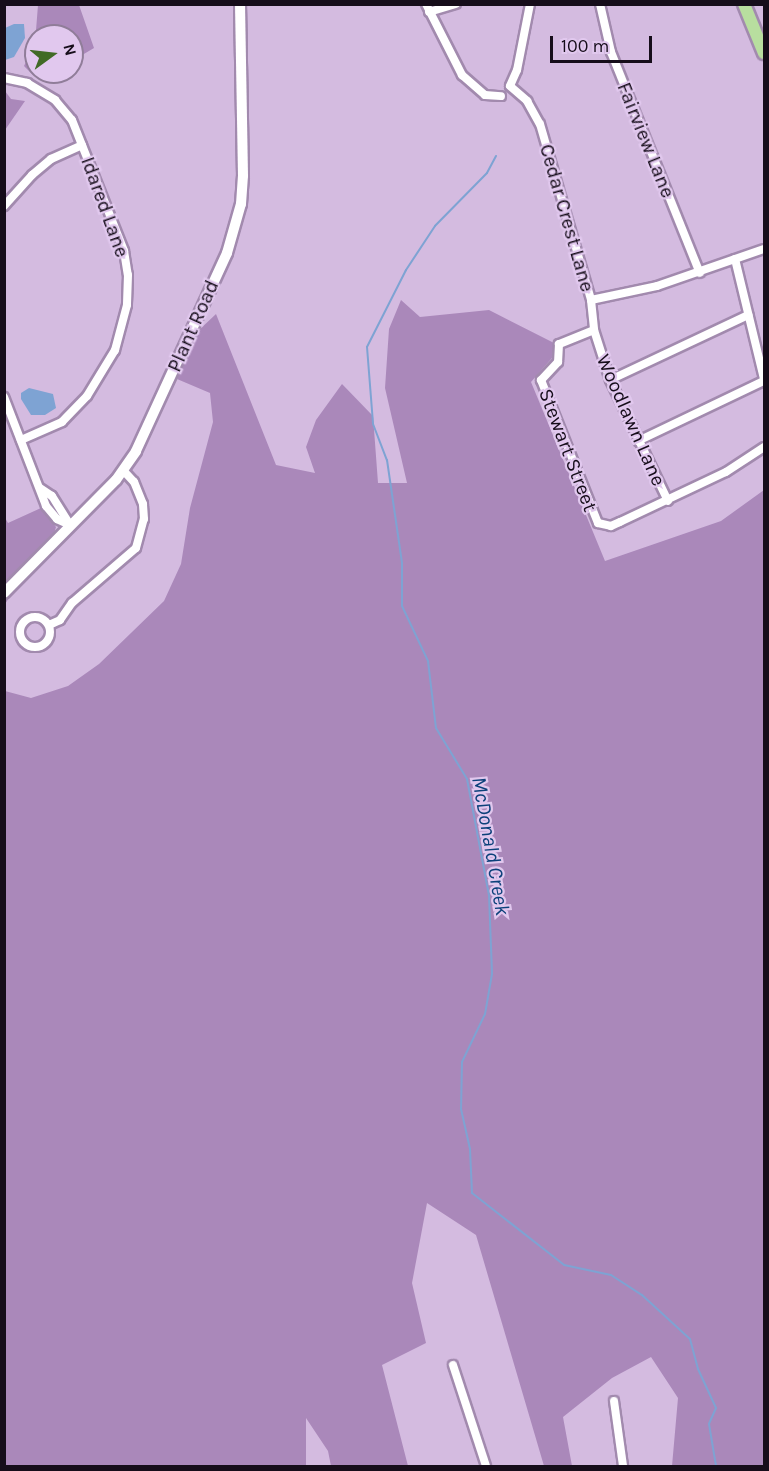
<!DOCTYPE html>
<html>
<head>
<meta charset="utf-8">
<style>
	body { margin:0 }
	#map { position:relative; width:769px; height:1471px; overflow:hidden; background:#d4bbe0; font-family:Karla,sans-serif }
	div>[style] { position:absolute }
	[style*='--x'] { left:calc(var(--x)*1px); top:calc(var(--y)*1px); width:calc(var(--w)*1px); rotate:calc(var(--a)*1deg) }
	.forest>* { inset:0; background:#aa88ba }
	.water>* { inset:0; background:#7ea3d3 }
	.stream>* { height:2px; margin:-1px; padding:0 1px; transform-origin:1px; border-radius:1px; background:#7ea3d3 }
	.roads { filter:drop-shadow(2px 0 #a28aae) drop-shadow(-2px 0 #a28aae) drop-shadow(0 2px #a28aae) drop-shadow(0 -2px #a28aae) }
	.street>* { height:8px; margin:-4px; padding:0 4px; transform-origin:4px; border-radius:4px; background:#fff }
	.street>.ring { margin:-4px; padding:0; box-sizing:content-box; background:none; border:8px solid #fff; border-radius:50% }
	.secondary>* { height:10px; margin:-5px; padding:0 5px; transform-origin:5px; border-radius:5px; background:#fff }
	.primary>* { height:12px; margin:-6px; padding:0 6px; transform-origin:6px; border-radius:6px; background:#b8de9f }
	span { translate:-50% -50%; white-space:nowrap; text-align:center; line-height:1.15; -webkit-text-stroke:4.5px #e1c8ee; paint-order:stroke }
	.street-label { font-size:20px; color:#160d1a }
	.water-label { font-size:21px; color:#0c417a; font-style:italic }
	.frame { position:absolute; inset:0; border:6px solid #160d1a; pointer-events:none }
	.north { position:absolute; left:24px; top:24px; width:60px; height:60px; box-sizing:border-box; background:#e1c8ee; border:2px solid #907d99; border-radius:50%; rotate:75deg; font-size:16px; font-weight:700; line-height:24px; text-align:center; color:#160d1a }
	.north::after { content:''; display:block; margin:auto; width:21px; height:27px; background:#416a26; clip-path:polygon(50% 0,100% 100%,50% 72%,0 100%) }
	.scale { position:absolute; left:550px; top:36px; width:102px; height:27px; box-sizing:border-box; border:3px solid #160d1a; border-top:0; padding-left:8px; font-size:18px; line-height:21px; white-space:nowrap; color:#160d1a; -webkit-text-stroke:4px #e1c8ee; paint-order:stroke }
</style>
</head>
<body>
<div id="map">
	<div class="forest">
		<i style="clip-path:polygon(38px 5px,79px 5px,94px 48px,72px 61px,72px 36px,36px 36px,36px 72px,53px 72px,33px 75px,24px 66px,35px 43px)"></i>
		<i style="clip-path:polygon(5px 91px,11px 99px,25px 101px,5px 130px)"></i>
		<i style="clip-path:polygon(401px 300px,420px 317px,489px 310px,554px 343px,552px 358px,531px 382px,605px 561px,721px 521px,764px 490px,764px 1466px,672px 1466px,678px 1398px,651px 1357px,612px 1378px,563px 1417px,572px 1466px,544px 1466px,476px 1235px,427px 1203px,412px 1283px,426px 1343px,382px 1365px,408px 1466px,331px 1466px,328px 1451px,306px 1418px,306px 1466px,5px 1466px,5px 691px,31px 698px,68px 686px,99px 664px,164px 601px,181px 564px,190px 508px,213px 422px,210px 393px,177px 379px,198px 331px,216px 314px,276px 465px,315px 473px,306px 447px,316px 420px,342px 384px,373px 416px,378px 483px,407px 483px,385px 388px,389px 329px)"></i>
		<i style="clip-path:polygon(41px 508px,56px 527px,47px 558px,21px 580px,5px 604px,4px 516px,8px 523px)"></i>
	</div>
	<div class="water">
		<i style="clip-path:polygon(14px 24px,24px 24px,25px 38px,14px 57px,5px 60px,5px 28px)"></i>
		<i style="clip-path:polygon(29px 388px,53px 394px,56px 408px,45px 415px,31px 415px,21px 399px,21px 393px)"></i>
	</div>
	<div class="stream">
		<i style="--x:496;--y:156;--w:19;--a:118"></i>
		<i style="--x:487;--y:173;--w:74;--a:134.5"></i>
		<i style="--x:435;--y:226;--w:53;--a:123.4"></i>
		<i style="--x:406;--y:270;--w:86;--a:116.9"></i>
		<i style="--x:367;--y:347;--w:77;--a:85.5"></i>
		<i style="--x:373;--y:424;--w:39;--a:69"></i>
		<i style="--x:387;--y:460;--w:104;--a:81.7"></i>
		<i style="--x:402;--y:563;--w:43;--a:90"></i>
		<i style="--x:402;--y:606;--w:61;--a:64.7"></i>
		<i style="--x:428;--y:661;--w:67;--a:83.2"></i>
		<i style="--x:436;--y:728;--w:60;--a:58.7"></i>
		<i style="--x:467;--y:779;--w:118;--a:79.3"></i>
		<i style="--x:489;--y:895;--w:79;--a:87.8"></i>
		<i style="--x:492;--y:974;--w:41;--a:99.9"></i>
		<i style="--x:485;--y:1014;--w:53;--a:115.6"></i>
		<i style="--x:462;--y:1062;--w:47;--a:91.2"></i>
		<i style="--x:461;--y:1109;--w:41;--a:77.3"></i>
		<i style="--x:470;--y:1149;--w:44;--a:87.4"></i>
		<i style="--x:472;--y:1193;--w:117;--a:38"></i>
		<i style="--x:564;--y:1265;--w:48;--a:12"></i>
		<i style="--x:611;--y:1275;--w:37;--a:33"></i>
		<i style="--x:642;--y:1295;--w:65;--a:42.5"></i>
		<i style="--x:690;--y:1339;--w:31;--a:75"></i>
		<i style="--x:698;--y:1369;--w:43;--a:65.2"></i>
		<i style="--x:716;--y:1408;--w:17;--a:114"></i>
		<i style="--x:709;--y:1424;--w:43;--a:80.5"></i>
	</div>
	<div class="roads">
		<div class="street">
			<i style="--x:426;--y:4;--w:80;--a:63.1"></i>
			<i style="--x:462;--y:75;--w:30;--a:41"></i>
			<i style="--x:485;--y:95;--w:16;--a:4"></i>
			<i style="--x:530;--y:4;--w:67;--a:101.1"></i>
			<i style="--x:517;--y:70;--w:17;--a:114"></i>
			<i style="--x:510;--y:86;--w:23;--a:41"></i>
			<i style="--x:527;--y:101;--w:26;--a:61"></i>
			<i style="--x:540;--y:124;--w:183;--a:73.8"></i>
			<i style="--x:591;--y:300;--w:67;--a:-12"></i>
			<i style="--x:657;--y:286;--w:113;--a:-19.1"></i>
			<i style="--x:600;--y:4;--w:49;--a:77.1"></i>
			<i style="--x:611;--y:52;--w:238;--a:68.1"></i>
			<i style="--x:429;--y:12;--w:28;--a:-17"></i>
			<i style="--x:4;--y:78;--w:24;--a:12"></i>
			<i style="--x:27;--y:83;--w:33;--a:31"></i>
			<i style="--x:55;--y:100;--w:26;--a:50"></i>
			<i style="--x:72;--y:120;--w:141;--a:68.3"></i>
			<i style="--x:124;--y:251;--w:24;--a:81"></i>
			<i style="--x:128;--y:275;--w:30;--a:92"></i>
			<i style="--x:127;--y:305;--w:47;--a:104.9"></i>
			<i style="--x:115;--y:350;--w:54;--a:121.3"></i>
			<i style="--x:87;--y:396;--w:36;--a:134"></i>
			<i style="--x:62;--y:422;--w:45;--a:156.3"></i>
			<i style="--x:4;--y:206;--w:42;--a:-47.9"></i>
			<i style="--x:32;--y:175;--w:25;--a:-40"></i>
			<i style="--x:51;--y:159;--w:34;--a:-24"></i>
			<i style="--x:735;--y:259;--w:123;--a:76.4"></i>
			<i style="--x:591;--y:300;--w:30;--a:84"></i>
			<i style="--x:594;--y:330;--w:52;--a:72.3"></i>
			<i style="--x:610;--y:380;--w:134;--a:64.4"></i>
			<i style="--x:594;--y:330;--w:38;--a:158"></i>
			<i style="--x:559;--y:344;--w:18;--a:93"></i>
			<i style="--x:558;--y:362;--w:25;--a:133"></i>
			<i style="--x:541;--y:380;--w:154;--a:68.3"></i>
			<i style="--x:598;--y:523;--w:13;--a:13"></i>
			<i style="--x:611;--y:526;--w:10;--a:-24"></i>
			<i style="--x:620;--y:522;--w:117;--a:-25.3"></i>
			<i style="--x:726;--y:472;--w:45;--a:-33.3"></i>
			<i style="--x:610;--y:380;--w:153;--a:-25.2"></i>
			<i style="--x:4;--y:397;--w:117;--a:68.9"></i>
			<i style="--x:46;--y:506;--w:17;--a:50"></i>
			<i style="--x:57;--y:519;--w:14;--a:25"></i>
			<i style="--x:638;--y:441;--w:140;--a:-25.5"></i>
			<i style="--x:40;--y:488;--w:14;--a:34"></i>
			<i style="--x:52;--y:496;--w:34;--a:58"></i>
			<i class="ring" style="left:20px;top:617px;width:22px;height:22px"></i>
			<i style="--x:49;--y:625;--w:12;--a:-24"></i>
			<i style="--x:60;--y:620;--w:21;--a:-55"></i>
			<i style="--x:72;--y:603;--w:84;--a:-40.7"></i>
			<i style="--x:136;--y:548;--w:30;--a:-75"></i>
			<i style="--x:144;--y:519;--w:15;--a:-94"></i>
			<i style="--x:143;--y:504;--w:24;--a:-112"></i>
			<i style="--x:134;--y:482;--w:16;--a:-133"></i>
			<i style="--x:453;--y:1365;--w:106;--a:71.9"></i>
			<i style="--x:614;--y:1401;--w:66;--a:82.1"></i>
		</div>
		<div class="secondary">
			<i style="--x:4;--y:593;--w:159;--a:-45.3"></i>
			<i style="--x:116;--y:480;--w:35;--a:-55"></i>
			<i style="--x:136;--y:451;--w:218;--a:-65.3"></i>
			<i style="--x:227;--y:253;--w:51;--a:-74.1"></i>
			<i style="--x:241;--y:204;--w:28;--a:-86"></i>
			<i style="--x:243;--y:176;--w:172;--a:-91"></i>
		</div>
		<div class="primary">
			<i style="--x:744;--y:4;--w:53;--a:67.8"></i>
		</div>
	</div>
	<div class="street-label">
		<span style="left:646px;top:140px;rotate:68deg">Fairview Lane</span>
		<span style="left:105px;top:207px;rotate:70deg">Idared Lane</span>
		<span style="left:567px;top:218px;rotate:74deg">Cedar Crest Lane</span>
		<span style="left:193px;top:326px;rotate:-66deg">Plant Road</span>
		<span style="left:631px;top:420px;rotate:66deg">Woodlawn Lane</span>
		<span style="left:568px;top:450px;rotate:69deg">Stewart Street</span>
	</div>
	<div class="water-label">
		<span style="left:491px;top:846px;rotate:80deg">McDonald Creek</span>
	</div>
	<div class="frame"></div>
	<div class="north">N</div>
	<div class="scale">100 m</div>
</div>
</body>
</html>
